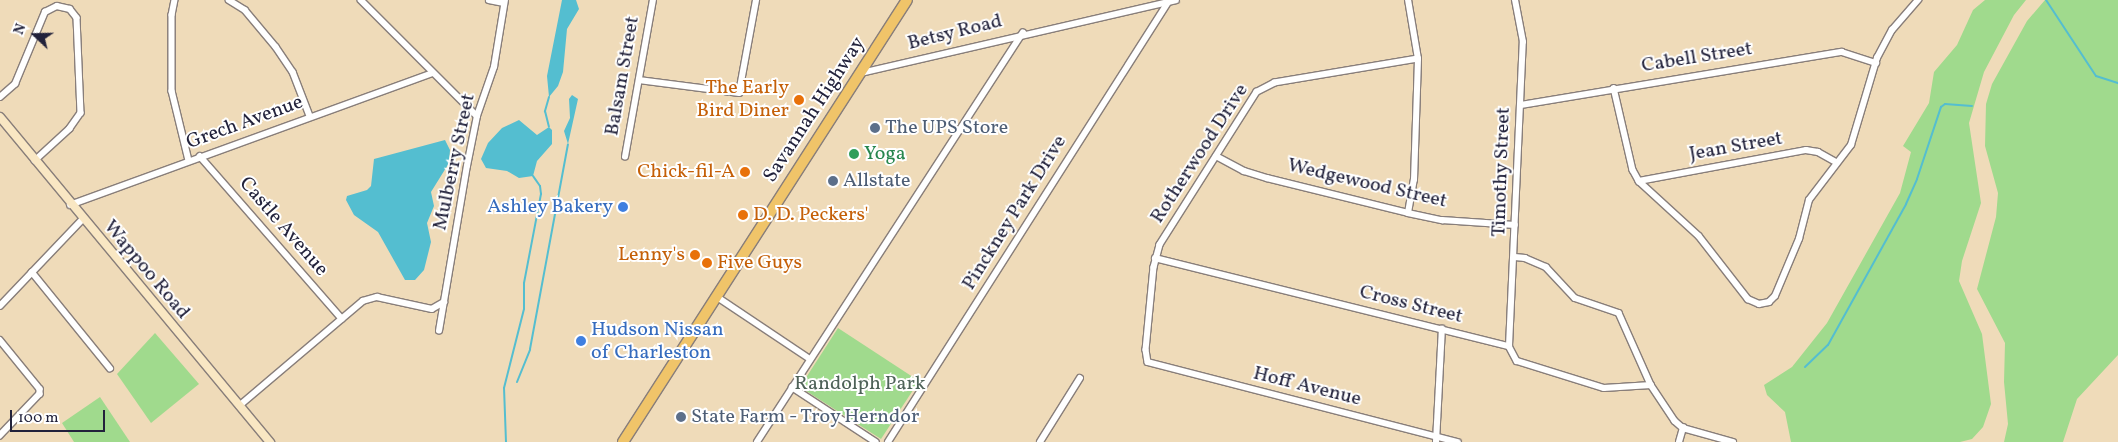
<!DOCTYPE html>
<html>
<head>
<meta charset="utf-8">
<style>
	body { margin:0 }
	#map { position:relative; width:2118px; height:442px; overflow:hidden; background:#efdbb9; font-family:Vollkorn,serif }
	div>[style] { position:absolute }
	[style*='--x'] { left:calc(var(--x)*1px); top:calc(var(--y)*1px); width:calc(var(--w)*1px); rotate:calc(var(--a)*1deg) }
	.green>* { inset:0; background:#a0da8d }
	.water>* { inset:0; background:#54bed0 }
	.stream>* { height:2px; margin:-1px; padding:0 1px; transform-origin:1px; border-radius:1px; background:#54bed0 }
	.roads { filter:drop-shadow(1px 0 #887e7a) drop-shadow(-1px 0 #887e7a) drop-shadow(0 1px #887e7a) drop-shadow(0 -1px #887e7a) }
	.street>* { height:5.5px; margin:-2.75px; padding:0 2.75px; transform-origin:2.75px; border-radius:2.75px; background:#fff }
	.secondary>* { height:8px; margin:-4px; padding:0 4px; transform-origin:4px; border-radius:4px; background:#f9e7c3 }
	.highway>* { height:10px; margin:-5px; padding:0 5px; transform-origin:5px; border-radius:5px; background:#f0c469 }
	.dots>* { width:14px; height:14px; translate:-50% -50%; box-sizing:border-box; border:2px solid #fff; border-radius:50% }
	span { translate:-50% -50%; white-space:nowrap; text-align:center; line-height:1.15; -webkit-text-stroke:4px #fff; paint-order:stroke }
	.street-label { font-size:20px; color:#22223b }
	.food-label { font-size:20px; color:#c56008 }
	.right { translate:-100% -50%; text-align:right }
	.left { translate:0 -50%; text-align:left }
	.service-label { font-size:20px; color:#4e5e75 }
	.leisure-label { font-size:20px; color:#27864d }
	.shop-label { font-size:20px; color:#366cbe }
	.park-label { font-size:20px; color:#4e6258 }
	.north { position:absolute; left:10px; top:10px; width:50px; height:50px; -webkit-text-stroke:4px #fff; paint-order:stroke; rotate:291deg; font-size:14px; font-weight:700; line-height:20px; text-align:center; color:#22223b }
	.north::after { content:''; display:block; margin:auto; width:18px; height:22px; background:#22223b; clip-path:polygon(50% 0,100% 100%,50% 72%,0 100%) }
	.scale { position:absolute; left:10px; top:410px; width:95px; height:22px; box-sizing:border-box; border:2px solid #22223b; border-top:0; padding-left:6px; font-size:15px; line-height:18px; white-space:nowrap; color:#22223b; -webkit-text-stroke:4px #fff; paint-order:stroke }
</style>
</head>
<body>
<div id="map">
	<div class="green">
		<i style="clip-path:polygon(1985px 0,2026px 0,2014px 15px,1984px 72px,1969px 123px,1981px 203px,1962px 261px,1959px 281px,1982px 334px,1991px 404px,1983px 427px,1972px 439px,1960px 442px,1791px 442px,1785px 412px,1767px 395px,1764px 385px,1792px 367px,1827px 323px,1900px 193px,1911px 152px,1903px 146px,1929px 103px,1934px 72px,1957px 45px,1973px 10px)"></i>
		<i style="clip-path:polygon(2045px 0,2118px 0,2118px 355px,2077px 399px,2063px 442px,2004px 442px,2008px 424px,2004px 382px,2005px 343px,1977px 289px,1996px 217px,1998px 193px,1985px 146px,1986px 104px,1992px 84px,2027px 21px)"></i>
		<i style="clip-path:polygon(838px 328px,919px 381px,881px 439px,800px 387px)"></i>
		<i style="clip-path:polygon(155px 333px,199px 384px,151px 423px,117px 374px)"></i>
		<i style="clip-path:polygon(100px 397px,130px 442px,74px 442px,62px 423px)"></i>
	</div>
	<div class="water">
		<i style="clip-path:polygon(562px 0,576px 0,579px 9px,567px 29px,563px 72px,558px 86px,549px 97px,547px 76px)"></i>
		<i style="clip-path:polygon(572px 95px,578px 99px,568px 144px,564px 131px,570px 118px,569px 99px)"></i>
		<i style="clip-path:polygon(519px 120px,537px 135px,549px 127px,552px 130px,552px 144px,537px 161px,533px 176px,519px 178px,507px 171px,486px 168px,481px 159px,488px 143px,502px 128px)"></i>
		<i style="clip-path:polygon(445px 140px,450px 150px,449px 163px,431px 192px,434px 206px,427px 223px,431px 242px,424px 270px,415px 280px,405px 280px,378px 232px,354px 215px,346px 200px,347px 196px,367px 190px,371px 186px,374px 159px)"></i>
	</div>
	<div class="stream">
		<i style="--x:2046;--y:0;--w:91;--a:56.7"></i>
		<i style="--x:2096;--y:76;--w:23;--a:18"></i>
		<i style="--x:549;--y:97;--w:15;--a:106"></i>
		<i style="--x:545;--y:111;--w:16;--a:76"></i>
		<i style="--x:1805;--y:367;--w:32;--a:-44"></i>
		<i style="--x:1828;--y:345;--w:161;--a:-61"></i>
		<i style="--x:1906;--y:204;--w:27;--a:-66"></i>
		<i style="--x:1917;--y:179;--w:76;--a:-71.6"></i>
		<i style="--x:1941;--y:107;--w:5;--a:-37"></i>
		<i style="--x:1945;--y:104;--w:27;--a:4"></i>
		<i style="--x:517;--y:382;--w:35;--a:-68"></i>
		<i style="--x:530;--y:349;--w:208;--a:-79.5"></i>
		<i style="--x:506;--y:442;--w:54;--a:-92.1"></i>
		<i style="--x:504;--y:388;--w:81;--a:-75.8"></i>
		<i style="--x:524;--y:309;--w:26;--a:-90"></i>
		<i style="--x:524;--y:283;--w:91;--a:-79.2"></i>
		<i style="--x:541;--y:194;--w:8;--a:-97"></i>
		<i style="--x:540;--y:186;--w:12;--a:-125"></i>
	</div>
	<div class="roads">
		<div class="street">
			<i style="--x:175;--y:0;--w:15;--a:101"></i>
			<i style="--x:172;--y:15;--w:76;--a:90"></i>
			<i style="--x:172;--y:91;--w:72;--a:76.3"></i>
			<i style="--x:229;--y:0;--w:19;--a:32"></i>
			<i style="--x:245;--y:10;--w:48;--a:50"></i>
			<i style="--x:276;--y:47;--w:30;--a:56"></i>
			<i style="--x:293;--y:72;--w:47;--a:68.9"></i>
			<i style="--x:361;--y:0;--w:164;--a:45"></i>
			<i style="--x:489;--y:0;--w:15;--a:11"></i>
			<i style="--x:1418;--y:59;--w:145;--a:170.5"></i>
			<i style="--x:1275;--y:83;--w:20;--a:153"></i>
			<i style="--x:1257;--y:92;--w:181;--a:122.4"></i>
			<i style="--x:1160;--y:245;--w:23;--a:105"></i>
			<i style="--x:1154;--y:267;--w:83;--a:95.5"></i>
			<i style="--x:1146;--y:350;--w:12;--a:81"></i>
			<i style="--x:1148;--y:362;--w:320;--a:14.5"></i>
			<i style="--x:861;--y:73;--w:323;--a:-13"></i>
			<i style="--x:639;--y:80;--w:101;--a:7.4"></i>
			<i style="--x:739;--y:93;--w:95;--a:-79.6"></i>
			<i style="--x:1614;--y:88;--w:84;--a:77"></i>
			<i style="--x:1633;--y:170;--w:13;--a:61"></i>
			<i style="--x:1639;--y:181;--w:81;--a:42.5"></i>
			<i style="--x:1699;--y:236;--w:80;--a:52.1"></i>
			<i style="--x:1748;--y:299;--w:12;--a:24"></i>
			<i style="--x:1759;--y:304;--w:10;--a:-11"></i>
			<i style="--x:1769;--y:302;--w:8;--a:-45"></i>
			<i style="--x:1775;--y:296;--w:62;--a:-67.2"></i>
			<i style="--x:1799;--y:239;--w:40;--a:-75.6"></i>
			<i style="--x:1809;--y:200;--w:69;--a:-52.6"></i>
			<i style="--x:1851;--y:145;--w:91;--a:-73.4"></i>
			<i style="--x:1877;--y:58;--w:32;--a:-62"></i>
			<i style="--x:1892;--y:30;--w:40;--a:-49"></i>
			<i style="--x:0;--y:97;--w:20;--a:-41"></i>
			<i style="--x:15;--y:84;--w:78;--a:-67.4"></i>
			<i style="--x:45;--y:12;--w:13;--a:-27"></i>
			<i style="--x:57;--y:6;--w:13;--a:13"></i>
			<i style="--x:70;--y:9;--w:11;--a:52"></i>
			<i style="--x:77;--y:18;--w:95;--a:87.6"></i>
			<i style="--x:81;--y:113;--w:19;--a:125"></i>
			<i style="--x:70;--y:129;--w:47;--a:137.6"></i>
			<i style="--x:1521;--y:105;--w:325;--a:-9.4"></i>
			<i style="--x:1842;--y:52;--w:36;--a:18"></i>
			<i style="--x:200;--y:156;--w:216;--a:48.9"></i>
			<i style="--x:1216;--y:156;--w:32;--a:28"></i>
			<i style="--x:1244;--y:171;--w:24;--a:17"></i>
			<i style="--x:1267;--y:178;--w:145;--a:13.9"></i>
			<i style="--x:1408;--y:213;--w:35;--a:12"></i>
			<i style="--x:1442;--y:220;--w:73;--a:3.9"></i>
			<i style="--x:625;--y:157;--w:159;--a:-79.9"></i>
			<i style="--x:1639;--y:181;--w:170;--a:-10.5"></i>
			<i style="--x:1806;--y:150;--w:12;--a:9"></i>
			<i style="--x:1818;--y:152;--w:21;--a:29"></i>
			<i style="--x:70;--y:205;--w:385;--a:-20"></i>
			<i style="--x:1408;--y:213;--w:34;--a:-80"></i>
			<i style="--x:1414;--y:180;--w:121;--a:-88.1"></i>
			<i style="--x:1418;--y:59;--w:60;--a:-99.6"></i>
			<i style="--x:1515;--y:257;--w:10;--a:6"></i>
			<i style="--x:1525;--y:258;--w:23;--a:23"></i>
			<i style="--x:1546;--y:267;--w:42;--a:46.9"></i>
			<i style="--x:1575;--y:298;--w:46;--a:18.8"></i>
			<i style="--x:1619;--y:313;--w:79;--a:66"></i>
			<i style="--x:1651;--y:385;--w:43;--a:56.3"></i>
			<i style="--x:1675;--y:421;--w:11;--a:41"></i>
			<i style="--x:1683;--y:428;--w:52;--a:15.6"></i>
			<i style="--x:1155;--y:258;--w:365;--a:14"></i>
			<i style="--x:1509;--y:346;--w:17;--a:62"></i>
			<i style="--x:1517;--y:361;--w:91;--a:17.2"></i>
			<i style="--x:1604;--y:388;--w:47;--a:-3.7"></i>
			<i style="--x:32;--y:272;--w:124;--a:50.9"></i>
			<i style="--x:716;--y:296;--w:113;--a:33.8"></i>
			<i style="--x:0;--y:306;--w:119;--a:-46.4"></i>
			<i style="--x:439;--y:331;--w:167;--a:-80.4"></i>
			<i style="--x:467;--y:166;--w:51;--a:-78.7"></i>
			<i style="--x:477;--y:116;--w:52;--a:-70.9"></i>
			<i style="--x:494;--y:67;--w:68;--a:-80.7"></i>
			<i style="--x:0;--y:340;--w:63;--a:50.8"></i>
			<i style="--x:40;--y:389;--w:5;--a:90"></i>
			<i style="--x:40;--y:394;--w:58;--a:133.6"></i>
			<i style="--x:1509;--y:346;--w:304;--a:-87.4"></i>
			<i style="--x:1523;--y:42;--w:43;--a:-100.8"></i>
			<i style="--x:792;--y:387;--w:100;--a:33.2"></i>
			<i style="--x:239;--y:406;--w:162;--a:-40.3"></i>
			<i style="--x:363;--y:301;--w:15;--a:-16"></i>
			<i style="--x:377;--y:297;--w:56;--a:12.3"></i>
			<i style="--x:432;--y:309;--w:14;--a:-30"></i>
			<i style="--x:757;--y:442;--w:488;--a:-57"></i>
			<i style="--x:888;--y:442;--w:523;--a:-57.5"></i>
			<i style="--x:1040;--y:442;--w:75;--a:-58"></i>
			<i style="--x:1436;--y:442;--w:113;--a:-87"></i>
			<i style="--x:1679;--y:442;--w:15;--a:-74"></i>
		</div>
		<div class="secondary">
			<i style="--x:0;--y:117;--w:423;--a:50.3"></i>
		</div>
		<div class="highway">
			<i style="--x:623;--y:442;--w:525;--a:-57.28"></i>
		</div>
	</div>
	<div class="dots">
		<i style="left:799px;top:100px;background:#e8710a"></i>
		<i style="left:875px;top:128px;background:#5c6f8a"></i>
		<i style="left:854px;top:154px;background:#2e9e5b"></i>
		<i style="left:745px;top:172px;background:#e8710a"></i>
		<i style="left:833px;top:181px;background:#5c6f8a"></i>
		<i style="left:623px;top:207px;background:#3f7fe0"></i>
		<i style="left:743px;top:215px;background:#e8710a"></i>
		<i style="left:695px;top:255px;background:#e8710a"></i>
		<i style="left:707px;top:263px;background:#e8710a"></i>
		<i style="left:581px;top:341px;background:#3f7fe0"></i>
		<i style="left:681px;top:417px;background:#5c6f8a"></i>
	</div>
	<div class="street-label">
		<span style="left:955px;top:33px;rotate:-14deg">Betsy Road</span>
		<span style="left:1697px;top:58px;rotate:-9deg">Cabell Street</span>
		<span style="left:623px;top:76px;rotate:-80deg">Balsam Street</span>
		<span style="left:815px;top:110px;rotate:-57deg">Savannah Highway</span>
		<span style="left:245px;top:123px;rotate:-20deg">Grech Avenue</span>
		<span style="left:1736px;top:147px;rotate:-10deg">Jean Street</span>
		<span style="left:1200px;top:154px;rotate:-57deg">Rotherwood Drive</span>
		<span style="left:455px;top:162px;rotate:-78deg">Mulberry Street</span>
		<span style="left:1502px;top:172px;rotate:-88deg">Timothy Street</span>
		<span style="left:1367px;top:184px;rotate:13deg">Wedgewood Street</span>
		<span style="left:1015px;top:213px;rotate:-58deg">Pinckney Park Drive</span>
		<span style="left:283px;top:227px;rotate:49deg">Castle Avenue</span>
		<span style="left:146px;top:270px;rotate:50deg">Wappoo Road</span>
		<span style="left:1411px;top:305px;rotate:14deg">Cross Street</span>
		<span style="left:1307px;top:387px;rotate:14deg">Hoff Avenue</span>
	</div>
	<div class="food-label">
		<span class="right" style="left:789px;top:100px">The Early<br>Bird Diner</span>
		<span class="right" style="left:735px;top:172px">Chick-fil-A</span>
		<span class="left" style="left:753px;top:215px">D. D. Peckers'</span>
		<span class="right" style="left:685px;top:255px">Lenny's</span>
		<span class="left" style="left:717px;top:263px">Five Guys</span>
	</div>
	<div class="service-label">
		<span class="left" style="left:885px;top:128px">The UPS Store</span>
		<span class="left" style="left:843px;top:181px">Allstate</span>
		<span class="left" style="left:691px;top:417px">State Farm - Troy Herndor</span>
	</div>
	<div class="leisure-label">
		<span class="left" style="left:864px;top:154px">Yoga</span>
	</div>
	<div class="shop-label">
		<span class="right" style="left:613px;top:207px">Ashley Bakery</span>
		<span class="left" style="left:591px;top:342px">Hudson Nissan<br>of Charleston</span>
	</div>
	<div class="park-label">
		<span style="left:860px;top:384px">Randolph Park</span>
	</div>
	<div class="north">N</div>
	<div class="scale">100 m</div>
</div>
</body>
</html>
